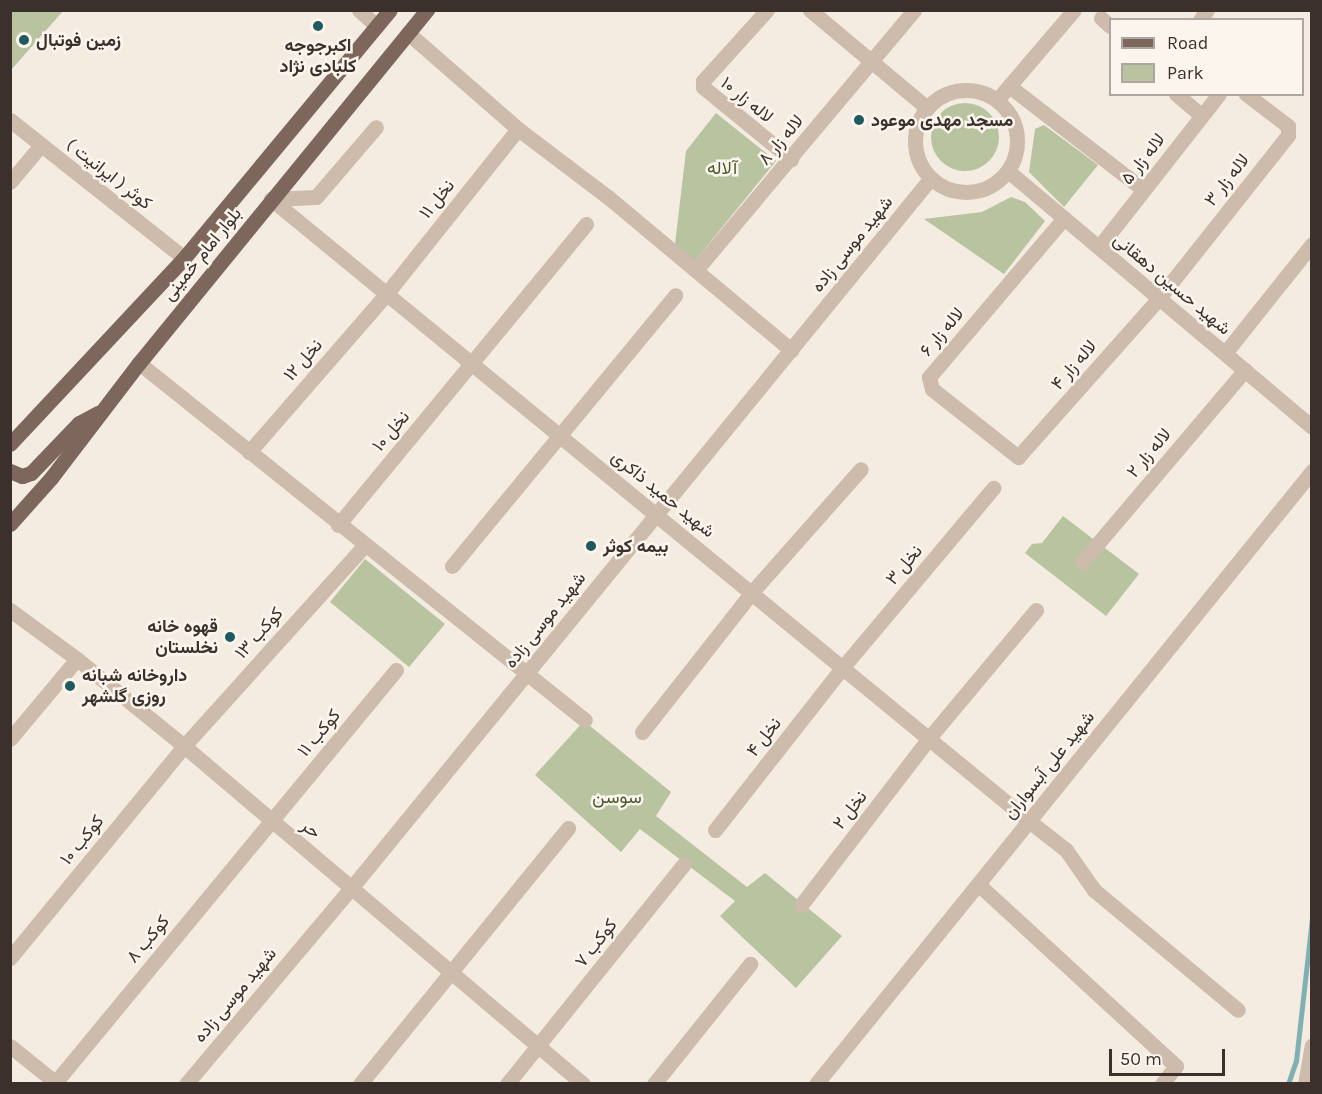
<!DOCTYPE html>
<html>
<head>
<meta charset="utf-8">
<style>
	body { margin:0 }
	#map { position:relative; width:1322px; height:1094px; overflow:hidden; background:#f4ebe1; font-family:Karla,Vazirmatn,sans-serif }
	div>[style] { position:absolute }
	[style*='--x'] { left:calc(var(--x)*1px); top:calc(var(--y)*1px); width:calc(var(--w)*1px); rotate:calc(var(--a)*1deg) }
	.green>* { inset:0; background:#b8c4a0 }
	.round { border-radius:50% }
	.stream>* { height:4.5px; margin:-2.25px; padding:0 2.25px; transform-origin:2.25px; border-radius:2.25px; background:#7fb0b2 }
	.minor>* { height:15px; margin:-7.5px; padding:0 7.5px; transform-origin:7.5px; border-radius:7.5px; background:#cdbbac }
	.tertiary>* { height:15px; margin:-7.5px; padding:0 7.5px; transform-origin:7.5px; border-radius:7.5px; background:#cdbbac }
	.tertiary>.ring { margin:-7.5px; padding:0; box-sizing:content-box; background:none; border:15px solid #cdbbac; border-radius:50% }
	.primary>* { height:15px; margin:-7.5px; padding:0 7.5px; transform-origin:7.5px; border-radius:7.5px; background:#7d675c }
	.dots>* { width:16px; height:16px; translate:-50% -50%; box-sizing:border-box; border:3px solid #fbf5ee; border-radius:50% }
	span { translate:-50% -50%; white-space:nowrap; text-align:center; line-height:1.15; -webkit-text-stroke:5px #fbf5ee; paint-order:stroke }
	.poi-label { font-size:18px; color:#3b302b; font-weight:700 }
	.left { translate:0 -50%; text-align:left }
	.right { translate:-100% -50%; text-align:right }
	.street-label { font-size:18px; color:#3b302b }
	.park-label { font-size:18px; color:#4a5a2e }
	.frame { position:absolute; inset:0; border:12px solid #3b302b; pointer-events:none }
	.legend { position:absolute; left:1109px; top:18px; width:195px; height:78px; box-sizing:border-box; background:#fbf5ee; border:2px solid #aea6a0; margin:0; padding:8px 10px; list-style:none; font-size:18px; color:#3b302b }
	.legend li { display:flex; align-items:center; gap:12px; height:30px }
	.legend b { width:30px; border:2px solid #aea6a0 }
	.scale { position:absolute; left:1109px; top:1049px; width:116px; height:27px; box-sizing:border-box; border:3px solid #3b302b; border-top:0; padding-left:8px; font-size:18px; line-height:21px; white-space:nowrap; color:#3b302b; -webkit-text-stroke:4px #fbf5ee; paint-order:stroke }
</style>
</head>
<body>
<div id="map">
	<div class="green">
		<i style="clip-path:polygon(11px 10px,63px 11px,11px 70px,10px 11px)"></i>
		<i class="round" style="left:931px;top:103px;width:68px;height:68px"></i>
		<i style="clip-path:polygon(716px 113px,776px 161px,694px 262px,675px 244px,686px 151px)"></i>
		<i style="clip-path:polygon(1044px 125px,1098px 165px,1064px 207px,1029px 172px,1035px 129px)"></i>
		<i style="clip-path:polygon(1011px 197px,1025px 202px,1045px 221px,1004px 274px,924px 219px,982px 212px)"></i>
		<i style="clip-path:polygon(1063px 516px,1139px 574px,1106px 616px,1025px 553px,1032px 544px,1042px 543px)"></i>
		<i style="clip-path:polygon(365px 559px,445px 624px,409px 667px,330px 602px)"></i>
		<i style="clip-path:polygon(584px 721px,671px 792px,656px 816px,747px 887px,765px 873px,842px 936px,796px 988px,720px 916px,735px 901px,640px 829px,621px 852px,535px 775px)"></i>
	</div>
	<div class="stream">
		<i style="--x:1288;--y:1084;--w:24;--a:-71"></i>
		<i style="--x:1296;--y:1061;--w:143;--a:-83.6"></i>
	</div>
	<div class="minor">
		<i style="--x:359;--y:10;--w:24;--a:42"></i>
		<i style="--x:767;--y:10;--w:96;--a:132"></i>
		<i style="--x:703;--y:81;--w:6;--a:90"></i>
		<i style="--x:703;--y:87;--w:114;--a:39.3"></i>
		<i style="--x:1101;--y:18;--w:12;--a:42"></i>
		<i style="--x:1200;--y:20;--w:12;--a:-55"></i>
		<i style="--x:408;--y:33;--w:146;--a:41.1"></i>
		<i style="--x:518;--y:129;--w:113;--a:37.1"></i>
		<i style="--x:608;--y:197;--w:239;--a:39.9"></i>
		<i style="--x:1009;--y:86;--w:170;--a:37.6"></i>
		<i style="--x:1176;--y:94;--w:33;--a:40"></i>
		<i style="--x:997;--y:100;--w:118;--a:-49.5"></i>
		<i style="--x:10;--y:182;--w:48;--a:-50"></i>
		<i style="--x:271;--y:199;--w:45;--a:-2.5"></i>
		<i style="--x:316;--y:197;--w:92;--a:-49.4"></i>
		<i style="--x:1064;--y:218;--w:209;--a:130.3"></i>
		<i style="--x:929;--y:377;--w:12;--a:76"></i>
		<i style="--x:932;--y:389;--w:110;--a:38.3"></i>
		<i style="--x:1018;--y:457;--w:213;--a:-48.4"></i>
		<i style="--x:1159;--y:298;--w:208;--a:-51.6"></i>
		<i style="--x:1288;--y:135;--w:9;--a:-90"></i>
		<i style="--x:1288;--y:126;--w:53;--a:-142.7"></i>
		<i style="--x:1099;--y:247;--w:194;--a:-51.9"></i>
		<i style="--x:696;--y:270;--w:339;--a:-50"></i>
		<i style="--x:1225;--y:353;--w:139;--a:-51.4"></i>
		<i style="--x:139;--y:363;--w:571;--a:38.68"></i>
		<i style="--x:249;--y:452;--w:211;--a:-49"></i>
		<i style="--x:387;--y:293;--w:210;--a:-51.4"></i>
		<i style="--x:338;--y:525;--w:390;--a:-50.5"></i>
		<i style="--x:1082;--y:562;--w:252;--a:-49.7"></i>
		<i style="--x:452;--y:566;--w:351;--a:-50.5"></i>
		<i style="--x:642;--y:732;--w:178;--a:-51.8"></i>
		<i style="--x:752;--y:592;--w:164;--a:-48.5"></i>
		<i style="--x:10;--y:739;--w:104;--a:-50.1"></i>
		<i style="--x:1029;--y:821;--w:47;--a:38.1"></i>
		<i style="--x:1066;--y:850;--w:49;--a:55"></i>
		<i style="--x:1094;--y:890;--w:187;--a:39.8"></i>
		<i style="--x:715;--y:830;--w:207;--a:-51.9"></i>
		<i style="--x:843;--y:667;--w:234;--a:-50"></i>
		<i style="--x:978;--y:884;--w:269;--a:42.6"></i>
		<i style="--x:1176;--y:1066;--w:23;--a:128"></i>
		<i style="--x:801;--y:905;--w:210;--a:-52.5"></i>
		<i style="--x:929;--y:738;--w:167;--a:-50.1"></i>
		<i style="--x:10;--y:958;--w:274;--a:-50.6"></i>
		<i style="--x:184;--y:746;--w:269;--a:-48"></i>
		<i style="--x:10;--y:1046;--w:58;--a:38.7"></i>
		<i style="--x:54;--y:1084;--w:537;--a:-50.44"></i>
		<i style="--x:360;--y:1084;--w:330;--a:-50.9"></i>
		<i style="--x:507;--y:1084;--w:282;--a:-51.2"></i>
		<i style="--x:654;--y:1084;--w:154;--a:-51.3"></i>
		<i style="--x:1305;--y:1084;--w:39;--a:-80"></i>
	</div>
	<div class="tertiary">
		<i style="--x:810;--y:10;--w:153;--a:39.9"></i>
		<i class="ring" style="left:915px;top:90px;width:87px;height:87px"></i>
		<i style="--x:10;--y:120;--w:222;--a:38.4"></i>
		<i style="--x:1008;--y:171;--w:397;--a:40.1"></i>
		<i style="--x:271;--y:199;--w:981;--a:39.37"></i>
		<i style="--x:10;--y:610;--w:83;--a:36.2"></i>
		<i style="--x:77;--y:659;--w:138;--a:39.1"></i>
		<i style="--x:184;--y:746;--w:523;--a:40.27"></i>
		<i style="--x:186;--y:1084;--w:258;--a:-49.9"></i>
		<i style="--x:352;--y:887;--w:914;--a:-50.77"></i>
		<i style="--x:816;--y:1084;--w:789;--a:-51.02"></i>
	</div>
	<div class="primary">
		<i style="--x:10;--y:444;--w:255;--a:-46.9"></i>
		<i style="--x:184;--y:258;--w:322;--a:-50.3"></i>
		<i style="--x:10;--y:471;--w:13;--a:23"></i>
		<i style="--x:22;--y:476;--w:9;--a:-18"></i>
		<i style="--x:31;--y:473;--w:69;--a:-46.2"></i>
		<i style="--x:79;--y:423;--w:21;--a:-28"></i>
		<i style="--x:10;--y:524;--w:62;--a:-48.3"></i>
		<i style="--x:51;--y:478;--w:145;--a:-52.6"></i>
		<i style="--x:139;--y:363;--w:456;--a:-50.8"></i>
	</div>
	<div class="dots">
		<i style="left:318px;top:26px;background:#1f5a5e"></i>
		<i style="left:24px;top:40px;background:#1f5a5e"></i>
		<i style="left:859px;top:120px;background:#1f5a5e"></i>
		<i style="left:591px;top:546px;background:#1f5a5e"></i>
		<i style="left:230px;top:637px;background:#1f5a5e"></i>
		<i style="left:70px;top:686px;background:#1f5a5e"></i>
	</div>
	<div class="poi-label">
		<span class="left" style="left:36px;top:40px">زمین فوتبال</span>
		<span style="left:318px;top:56px">اکبرجوجه<br>کلبادی نژاد</span>
		<span class="left" style="left:871px;top:120px">مسجد مهدی موعود</span>
		<span class="left" style="left:603px;top:546px">بیمه کوثر</span>
		<span class="right" style="left:218px;top:637px">قهوه خانه<br>نخلستان</span>
		<span class="left" style="left:82px;top:686px">داروخانه شبانه<br>روزی گلشهر</span>
	</div>
	<div class="street-label">
		<span style="left:747px;top:100px;rotate:39deg">لاله زار ۱۰</span>
		<span style="left:781px;top:140px;rotate:-50deg">لاله زار ۸</span>
		<span style="left:1143px;top:159px;rotate:-52deg">لاله زار ۵</span>
		<span style="left:109px;top:174px;rotate:38deg">کوثر ( ایرانیت )</span>
		<span style="left:1227px;top:180px;rotate:-52deg">لاله زار ۳</span>
		<span style="left:437px;top:199px;rotate:-51deg">نخل ۱۱</span>
		<span style="left:852px;top:244px;rotate:-51deg">شهید موسی زاده</span>
		<span style="left:202px;top:254px;rotate:-51deg">بلوار امام خمینی</span>
		<span style="left:1172px;top:284px;rotate:40deg">شهید حسین دهقانی</span>
		<span style="left:942px;top:332px;rotate:-50deg">لاله زار ۶</span>
		<span style="left:303px;top:360px;rotate:-49deg">نخل ۱۲</span>
		<span style="left:1074px;top:365px;rotate:-49deg">لاله زار ۴</span>
		<span style="left:391px;top:431px;rotate:-50deg">نخل ۱۰</span>
		<span style="left:1149px;top:453px;rotate:-50deg">لاله زار ۲</span>
		<span style="left:663px;top:494px;rotate:39deg">شهید حمید ذاکری</span>
		<span style="left:904px;top:565px;rotate:-50deg">نخل ۳</span>
		<span style="left:545px;top:620px;rotate:-51deg">شهید موسی زاده</span>
		<span style="left:259px;top:633px;rotate:-48deg">کوکب ۱۳</span>
		<span style="left:319px;top:733px;rotate:-50deg">کوکب ۱۱</span>
		<span style="left:764px;top:737px;rotate:-52deg">نخل ۴</span>
		<span style="left:1049px;top:765px;rotate:-51deg">شهید علی آبسواران</span>
		<span style="left:850px;top:810px;rotate:-52deg">نخل ۲</span>
		<span style="left:311px;top:829px;rotate:39deg">حر</span>
		<span style="left:82px;top:840px;rotate:-51deg">کوکب ۱۰</span>
		<span style="left:148px;top:939px;rotate:-50deg">کوکب ۸</span>
		<span style="left:596px;top:943px;rotate:-52deg">کوکب ۷</span>
		<span style="left:235px;top:995px;rotate:-50deg">شهید موسی زاده</span>
	</div>
	<div class="park-label">
		<span style="left:722px;top:168px">آلاله</span>
		<span style="left:617px;top:797px">سوسن</span>
	</div>
	<div class="frame"></div>
	<ul class="legend">
	<li><b style="height:8px;background:#7d675c"></b>Road</li>
	<li><b style="height:16px;background:#b8c4a0"></b>Park</li>
	</ul>
	<div class="scale">50 m</div>
</div>
</body>
</html>
